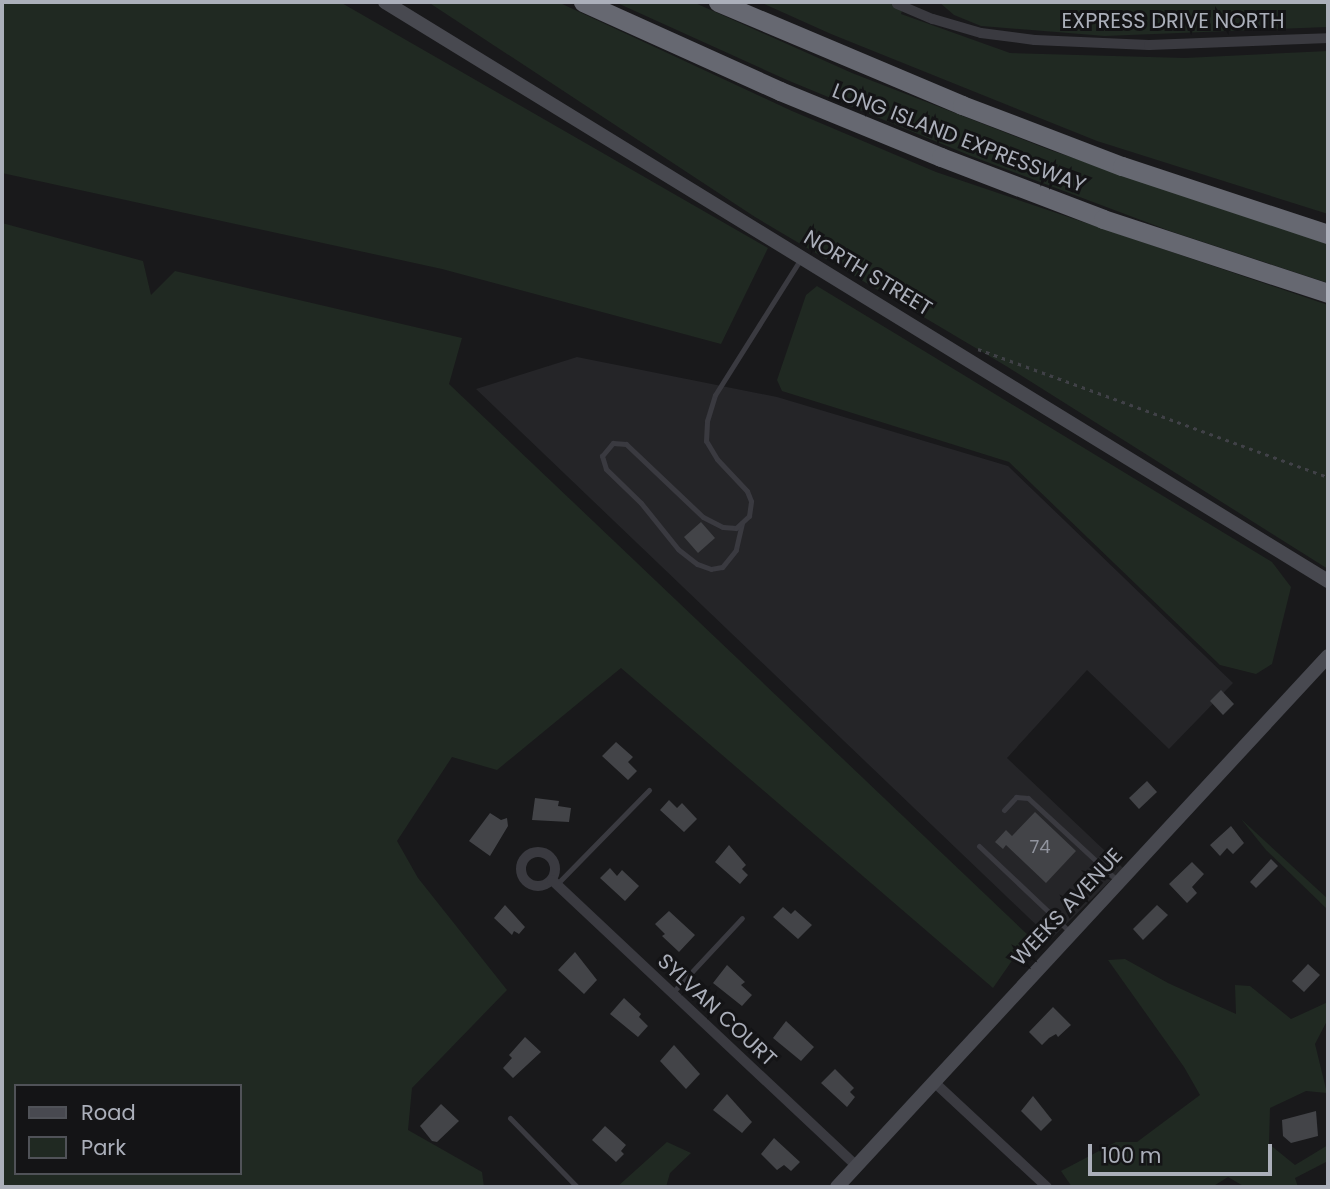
<!DOCTYPE html>
<html>
<head>
<meta charset="utf-8">
<style>
	body { margin:0 }
	#map { position:relative; width:1330px; height:1189px; overflow:hidden; background:#19191b; font-family:Poppins,sans-serif }
	div>[style] { position:absolute }
	[style*='--x'] { left:calc(var(--x)*1px); top:calc(var(--y)*1px); width:calc(var(--w)*1px); rotate:calc(var(--a)*1deg) }
	.built>* { inset:0; background:#252528 }
	.green>* { inset:0; background:#202922 }
	.building>* { inset:0; background:#434448 }
	.path>* { height:2.5px; margin-top:-1.25px; transform-origin:0; background:repeating-linear-gradient(90deg,#404147 0 3.5px,transparent 0 8.5px) }
	.lane>* { height:5px; margin:-2.5px; padding:0 2.5px; transform-origin:2.5px; border-radius:2.5px; background:#3a3a40 }
	.street>* { height:10px; margin:-5px; padding:0 5px; transform-origin:5px; border-radius:5px; background:#3a3a40 }
	.street>.ring { margin:-5px; padding:0; box-sizing:content-box; background:none; border:10px solid #3a3a40; border-radius:50% }
	.secondary>* { height:14px; margin:-7px; padding:0 7px; transform-origin:7px; border-radius:7px; background:#484950 }
	.highway>* { height:19px; margin:-9.5px; padding:0 9.5px; transform-origin:9.5px; border-radius:9.5px; background:#666871 }
	span { translate:-50% -50%; white-space:nowrap; text-align:center; line-height:1.15; -webkit-text-stroke:6px #141416; paint-order:stroke }
	.number-label { font-size:18px; color:#91949e }
	.number-label span { -webkit-text-stroke-width:0 }
	.street-label { font-size:21px; color:#abafba }
	.frame { position:absolute; inset:0; border:4px solid #abafba; pointer-events:none }
	.legend { position:absolute; left:14px; top:1084px; width:228px; height:91px; box-sizing:border-box; background:#141416; border:2px solid #505258; margin:0; padding:9px 12px; list-style:none; font-size:21px; color:#abafba }
	.legend li { display:flex; align-items:center; gap:14px; height:35px }
	.legend b { width:35px; border:2px solid #505258 }
	.scale { position:absolute; left:1088px; top:1144px; width:184px; height:32px; box-sizing:border-box; border:4px solid #abafba; border-top:0; padding-left:9px; font-size:21px; line-height:24px; white-space:nowrap; color:#abafba; -webkit-text-stroke:5px #141416; paint-order:stroke }
</style>
</head>
<body>
<div id="map">
	<div class="built">
		<i style="clip-path:polygon(577px 357px,777px 397px,1008px 466px,1233px 683px,1169px 749px,1087px 670px,1007px 758px,1123px 868px,1051px 939px,476px 389px)"></i>
	</div>
	<div class="green">
		<i style="clip-path:polygon(2px 2px,340px 2px,768px 248px,721px 344px,442px 269px,2px 173px)"></i>
		<i style="clip-path:polygon(428px 2px,558px 2px,792px 111px,936px 172px,1328px 305px,1328px 569px,1006px 366px,755px 217px)"></i>
		<i style="clip-path:polygon(615px 2px,693px 2px,852px 73px,1050px 150px,1328px 244px,1328px 283px,1170px 231px,971px 156px,787px 80px)"></i>
		<i style="clip-path:polygon(760px 2px,905px 2px,901px 14px,1010px 53px,1185px 58px,1328px 51px,1328px 214px,1097px 141px,831px 34px)"></i>
		<i style="clip-path:polygon(939px 2px,1328px 2px,1328px 27px,1105px 36px,981px 26px,954px 15px)"></i>
		<i style="clip-path:polygon(evenodd,2px 223px,143px 261px,151px 295px,175px 271px,462px 338px,449px 384px,1029px 936px,993px 988px,621px 668px,497px 770px,452px 757px,397px 841px,418px 878px,507px 990px,412px 1088px,408px 1130px,482px 1172px,484px 1187px,2px 1187px,2px 223px,16px 1086px,240px 1086px,240px 1173px,16px 1173px,16px 1086px)"></i>
		<i style="clip-path:polygon(817px 286px,1272px 562px,1291px 587px,1272px 664px,1256px 674px,1220px 665px,1009px 462px,782px 391px,777px 380px,806px 295px)"></i>
		<i style="clip-path:polygon(1241px 819px,1328px 899px,1328px 910px,1266px 850px)"></i>
		<i style="clip-path:polygon(1125px 959px,1168px 983px,1236px 1014px,1235px 985px,1250px 986px,1291px 1019px,1328px 1002px,1328px 1019px,1315px 1044px,1327px 1093px,1306px 1091px,1270px 1108px,1269px 1144px,1295px 1165px,1328px 1145px,1328px 1161px,1295px 1178px,1298px 1187px,1245px 1187px,1228px 1177px,1212px 1187px,1072px 1187px,1061px 1171px,1116px 1142px,1137px 1142px,1200px 1095px,1184px 1067px,1108px 960px)"></i>
		<i style="clip-path:polygon(667px 1142px,691px 1153px,670px 1173px,666px 1187px,617px 1187px)"></i>
	</div>
	<div class="building">
		<i style="clip-path:polygon(701px 522px,715px 538px,698px 553px,684px 537px)"></i>
		<i style="clip-path:polygon(1221px 690px,1234px 704px,1223px 715px,1210px 701px)"></i>
		<i style="clip-path:polygon(616px 742px,633px 757px,628px 762px,637px 771px,628px 780px,602px 756px)"></i>
		<i style="clip-path:polygon(1147px 781px,1157px 792px,1139px 809px,1129px 798px)"></i>
		<i style="clip-path:polygon(535px 798px,559px 801px,558px 806px,571px 808px,569px 822px,532px 820px)"></i>
		<i style="clip-path:polygon(669px 800px,677px 808px,682px 803px,697px 819px,684px 832px,660px 810px)"></i>
		<i style="clip-path:polygon(1035px 812px,1076px 851px,1046px 883px,1006px 845px,1003px 849px,995px 842px,1006px 830px,1012px 836px)"></i>
		<i style="clip-path:polygon(490px 813px,501px 820px,507px 818px,508px 826px,490px 856px,469px 841px)"></i>
		<i style="clip-path:polygon(1231px 826px,1244px 843px,1233px 854px,1227px 848px,1220px 856px,1210px 845px)"></i>
		<i style="clip-path:polygon(729px 845px,746px 865px,742px 869px,748px 875px,740px 884px,715px 862px)"></i>
		<i style="clip-path:polygon(1271px 859px,1278px 866px,1256px 888px,1250px 882px)"></i>
		<i style="clip-path:polygon(1192px 862px,1204px 874px,1192px 887px,1197px 893px,1187px 903px,1169px 884px)"></i>
		<i style="clip-path:polygon(610px 868px,617px 876px,622px 870px,639px 886px,625px 901px,600px 878px)"></i>
		<i style="clip-path:polygon(505px 905px,525px 927px,519px 934px,514px 931px,512px 935px,494px 918px)"></i>
		<i style="clip-path:polygon(1157px 905px,1168px 915px,1143px 940px,1133px 929px)"></i>
		<i style="clip-path:polygon(783px 907px,791px 914px,795px 910px,812px 925px,798px 939px,773px 917px)"></i>
		<i style="clip-path:polygon(669px 911px,695px 935px,679px 952px,662px 936px,665px 934px,655px 924px)"></i>
		<i style="clip-path:polygon(575px 952px,597px 980px,584px 994px,558px 970px)"></i>
		<i style="clip-path:polygon(1308px 964px,1320px 975px,1304px 992px,1292px 981px)"></i>
		<i style="clip-path:polygon(727px 965px,745px 982px,741px 985px,752px 995px,742px 1006px,713px 983px)"></i>
		<i style="clip-path:polygon(624px 998px,641px 1014px,639px 1017px,648px 1026px,638px 1037px,610px 1014px)"></i>
		<i style="clip-path:polygon(1053px 1007px,1071px 1025px,1058px 1037px,1056px 1034px,1049px 1038px,1042px 1045px,1029px 1032px)"></i>
		<i style="clip-path:polygon(786px 1021px,814px 1047px,801px 1061px,773px 1038px)"></i>
		<i style="clip-path:polygon(525px 1037px,541px 1052px,513px 1078px,503px 1068px,512px 1058px,509px 1055px)"></i>
		<i style="clip-path:polygon(674px 1045px,700px 1074px,686px 1089px,660px 1061px)"></i>
		<i style="clip-path:polygon(835px 1069px,854px 1088px,850px 1092px,855px 1097px,847px 1107px,821px 1083px)"></i>
		<i style="clip-path:polygon(727px 1094px,752px 1122px,742px 1133px,713px 1110px)"></i>
		<i style="clip-path:polygon(1033px 1096px,1052px 1120px,1041px 1131px,1021px 1111px)"></i>
		<i style="clip-path:polygon(441px 1104px,459px 1121px,437px 1142px,432px 1141px,420px 1126px)"></i>
		<i style="clip-path:polygon(1316px 1111px,1318px 1136px,1291px 1143px,1283px 1136px,1282px 1120px)"></i>
		<i style="clip-path:polygon(605px 1126px,626px 1145px,621px 1151px,624px 1154px,616px 1162px,592px 1140px)"></i>
		<i style="clip-path:polygon(774px 1138px,800px 1162px,791px 1171px,784px 1165px,777px 1170px,761px 1154px)"></i>
	</div>
	<div class="path">
		<i style="--x:978;--y:349;--w:373;--a:20.1"></i>
	</div>
	<div class="lane">
		<i style="--x:742;--y:523;--w:28;--a:103"></i>
		<i style="--x:736;--y:550;--w:22;--a:129"></i>
		<i style="--x:722;--y:567;--w:11;--a:170"></i>
		<i style="--x:711;--y:569;--w:15;--a:-160"></i>
		<i style="--x:697;--y:564;--w:24;--a:-142"></i>
		<i style="--x:678;--y:549;--w:59;--a:-128.8"></i>
		<i style="--x:641;--y:503;--w:49;--a:-135.8"></i>
		<i style="--x:606;--y:469;--w:14;--a:-107"></i>
		<i style="--x:602;--y:456;--w:17;--a:-50"></i>
		<i style="--x:613;--y:443;--w:13;--a:4"></i>
		<i style="--x:626;--y:444;--w:106;--a:43.5"></i>
		<i style="--x:703;--y:517;--w:22;--a:27"></i>
		<i style="--x:723;--y:527;--w:13;--a:4"></i>
		<i style="--x:736;--y:528;--w:18;--a:-43"></i>
		<i style="--x:749;--y:516;--w:15;--a:-82"></i>
		<i style="--x:751;--y:501;--w:11;--a:-112"></i>
		<i style="--x:747;--y:491;--w:44;--a:-133.2"></i>
		<i style="--x:717;--y:459;--w:21;--a:-121"></i>
		<i style="--x:706;--y:441;--w:20;--a:-87"></i>
		<i style="--x:707;--y:421;--w:27;--a:-73"></i>
		<i style="--x:715;--y:395;--w:160;--a:-57.8"></i>
		<i style="--x:1004;--y:810;--w:18;--a:-47"></i>
		<i style="--x:1016;--y:797;--w:12;--a:5"></i>
		<i style="--x:1028;--y:798;--w:121;--a:42.7"></i>
		<i style="--x:979;--y:846;--w:124;--a:43.4"></i>
		<i style="--x:556;--y:885;--w:133;--a:-45.6"></i>
		<i style="--x:673;--y:992;--w:101;--a:-47"></i>
		<i style="--x:510;--y:1118;--w:96;--a:45.8"></i>
	</div>
	<div class="street">
		<i style="--x:897;--y:4;--w:39;--a:23"></i>
		<i style="--x:933;--y:19;--w:50;--a:16.3"></i>
		<i style="--x:981;--y:33;--w:54;--a:7.4"></i>
		<i style="--x:1035;--y:40;--w:114;--a:2.5"></i>
		<i style="--x:1149;--y:45;--w:179;--a:-2.2"></i>
		<i class="ring" style="left:521px;top:852px;width:24px;height:24px"></i>
		<i style="--x:552;--y:880;--w:418;--a:43.2"></i>
		<i style="--x:934;--y:1082;--w:154;--a:42.9"></i>
	</div>
	<div class="secondary">
		<i style="--x:385;--y:2;--w:1107;--a:31.55"></i>
		<i style="--x:837;--y:1187;--w:723;--a:-47.24"></i>
	</div>
	<div class="highway">
		<i style="--x:583;--y:2;--w:216;--a:24.3"></i>
		<i style="--x:780;--y:91;--w:174;--a:22.3"></i>
		<i style="--x:941;--y:157;--w:173;--a:20.9"></i>
		<i style="--x:1103;--y:219;--w:237;--a:18.2"></i>
		<i style="--x:718;--y:2;--w:265;--a:22.9"></i>
		<i style="--x:962;--y:105;--w:171;--a:20.9"></i>
		<i style="--x:1122;--y:166;--w:217;--a:18.3"></i>
	</div>
	<div class="number-label">
		<span style="left:1040px;top:847px">74</span>
	</div>
	<div class="street-label">
		<span style="left:1173px;top:21px">EXPRESS DRIVE NORTH</span>
		<span style="left:959px;top:138px;rotate:21deg">LONG ISLAND EXPRESSWAY</span>
		<span style="left:868px;top:273px;rotate:31deg">NORTH STREET</span>
		<span style="left:1067px;top:907px;rotate:-47deg">WEEKS AVENUE</span>
		<span style="left:717px;top:1010px;rotate:43deg">SYLVAN COURT</span>
	</div>
	<div class="frame"></div>
	<ul class="legend">
	<li><b style="height:9px;background:#484950"></b>Road</li>
	<li><b style="height:19px;background:#202922"></b>Park</li>
	</ul>
	<div class="scale">100 m</div>
</div>
</body>
</html>
